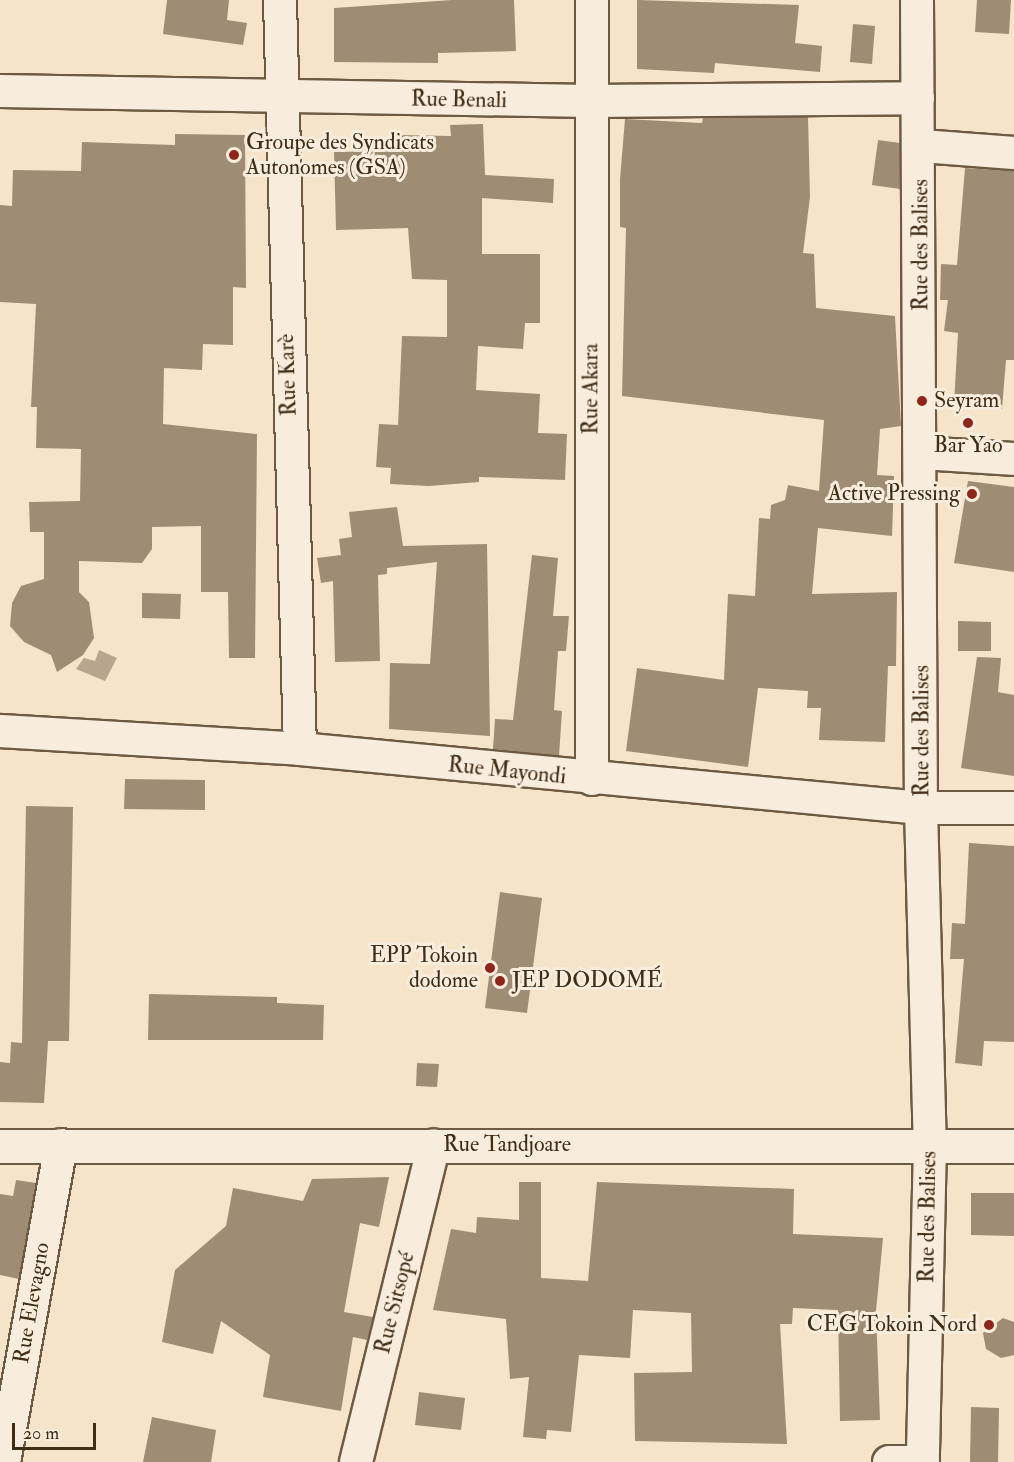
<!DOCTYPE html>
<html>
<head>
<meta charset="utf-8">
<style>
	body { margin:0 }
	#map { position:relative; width:1014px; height:1462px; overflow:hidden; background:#f5e3ca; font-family:"IM FELL Double Pica",serif }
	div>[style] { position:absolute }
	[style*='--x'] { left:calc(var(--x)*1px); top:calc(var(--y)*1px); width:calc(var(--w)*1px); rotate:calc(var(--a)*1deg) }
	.water>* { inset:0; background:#b7a58d }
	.building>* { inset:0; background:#9e8c74 }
	.roads { filter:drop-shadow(2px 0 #6d5a43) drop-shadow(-2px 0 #6d5a43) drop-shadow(0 2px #6d5a43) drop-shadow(0 -2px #6d5a43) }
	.street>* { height:32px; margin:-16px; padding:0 16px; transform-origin:16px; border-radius:16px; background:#f8eddd }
	.secondary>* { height:33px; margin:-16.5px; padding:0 16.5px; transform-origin:16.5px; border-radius:16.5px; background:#f8eddd }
	.dots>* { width:16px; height:16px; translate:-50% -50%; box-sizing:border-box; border:3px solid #f8eddd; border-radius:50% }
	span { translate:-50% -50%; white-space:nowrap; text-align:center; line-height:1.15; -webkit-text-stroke:6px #f8eddd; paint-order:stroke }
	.street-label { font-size:22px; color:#402d16 }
	.poi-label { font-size:22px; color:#402d16 }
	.left { translate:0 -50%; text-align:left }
	.right { translate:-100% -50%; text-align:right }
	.scale { position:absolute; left:12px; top:1423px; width:84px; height:27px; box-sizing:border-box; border:3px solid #402d16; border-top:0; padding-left:8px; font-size:18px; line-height:21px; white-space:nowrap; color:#402d16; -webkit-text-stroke:4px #f8eddd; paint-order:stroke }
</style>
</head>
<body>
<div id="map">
	<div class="water">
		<i style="clip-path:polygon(99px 650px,117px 658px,105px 681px,76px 669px,84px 658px,95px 661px)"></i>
	</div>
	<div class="building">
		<i style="clip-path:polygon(167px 0,229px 0,227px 20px,247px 23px,243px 45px,163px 34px)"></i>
		<i style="clip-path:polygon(452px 0,514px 0,516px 51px,438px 53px,438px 63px,334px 62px,334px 8px)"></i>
		<i style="clip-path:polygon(637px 0,799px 5px,795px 43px,822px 46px,820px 72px,715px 63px,714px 73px,637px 69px)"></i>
		<i style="clip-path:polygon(977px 0,1011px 0,1009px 34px,975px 32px)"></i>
		<i style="clip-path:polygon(853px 24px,875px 26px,872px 64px,850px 62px)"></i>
		<i style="clip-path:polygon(773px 117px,808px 117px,810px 197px,803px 253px,814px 254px,816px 308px,895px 316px,901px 426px,880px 429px,877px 475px,894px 476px,892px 536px,818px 528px,812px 594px,897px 592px,896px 666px,888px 666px,885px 742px,819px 740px,821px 708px,807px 708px,808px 691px,758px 688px,748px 767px,626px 751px,637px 668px,724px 680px,728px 594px,755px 596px,759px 518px,770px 519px,771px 505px,785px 500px,788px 485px,819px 491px,824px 420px,622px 396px,626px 228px,620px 227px,620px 179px,625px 119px,702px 123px,703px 118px)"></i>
		<i style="clip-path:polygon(483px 124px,485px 175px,554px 179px,553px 203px,482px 198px,482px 254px,540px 254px,540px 323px,525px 323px,523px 349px,478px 346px,476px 390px,540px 394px,538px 433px,567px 434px,565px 480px,479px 477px,479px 482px,429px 486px,390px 484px,391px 468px,376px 467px,379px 424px,398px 425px,402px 336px,447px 337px,447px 280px,412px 279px,408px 228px,336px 230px,334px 152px,398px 151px,399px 135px,451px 136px,450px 125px)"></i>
		<i style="clip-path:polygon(175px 134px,245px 135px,246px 288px,233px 287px,233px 345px,203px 344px,202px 370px,164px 368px,163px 424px,257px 434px,255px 658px,229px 658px,228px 592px,201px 592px,201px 526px,152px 527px,152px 549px,142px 563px,79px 561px,79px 592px,89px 602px,94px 638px,83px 655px,57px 672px,51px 655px,24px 642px,10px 626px,12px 603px,21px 586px,44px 579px,44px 532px,30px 532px,29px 502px,80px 501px,81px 449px,36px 448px,37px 407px,31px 407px,36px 304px,0 302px,0 205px,12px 206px,13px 170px,81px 171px,82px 142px,175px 145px)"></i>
		<i style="clip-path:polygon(878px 140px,900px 143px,900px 189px,872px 185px)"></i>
		<i style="clip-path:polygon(965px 168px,1014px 171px,1014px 360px,1006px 360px,1002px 409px,954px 404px,958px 333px,944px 331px,948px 300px,940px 300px,941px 264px,957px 265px)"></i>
		<i style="clip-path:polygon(968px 481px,1014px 487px,1014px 572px,954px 563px)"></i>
		<i style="clip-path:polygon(397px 507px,403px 546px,487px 544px,490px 736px,389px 729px,390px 663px,430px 664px,437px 562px,387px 568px,387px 574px,378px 575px,380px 661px,335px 662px,333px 581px,321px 583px,317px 558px,341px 555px,339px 539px,352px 537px,349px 512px)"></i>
		<i style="clip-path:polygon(532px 555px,558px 558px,553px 616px,569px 616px,566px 651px,558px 651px,554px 710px,562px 711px,559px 756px,493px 749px,495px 719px,513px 720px)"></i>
		<i style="clip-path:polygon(142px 593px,181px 594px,180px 619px,142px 618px)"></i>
		<i style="clip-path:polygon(958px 621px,991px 622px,991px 651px,958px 651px)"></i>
		<i style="clip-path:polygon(977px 657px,1001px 658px,998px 692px,1014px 695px,1014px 776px,961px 768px)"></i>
		<i style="clip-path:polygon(125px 779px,205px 780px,205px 810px,124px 809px)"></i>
		<i style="clip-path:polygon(26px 806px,73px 807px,69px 1041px,48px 1041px,44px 1103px,0 1102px,0 1062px,10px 1063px,11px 1042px,22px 1043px)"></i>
		<i style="clip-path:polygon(969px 843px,1014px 846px,1014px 1042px,984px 1041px,982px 1066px,955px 1063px,964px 959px,950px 959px,952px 923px,965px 924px)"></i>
		<i style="clip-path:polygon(500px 892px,542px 898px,527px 1013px,485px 1008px)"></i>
		<i style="clip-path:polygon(149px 994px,277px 997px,277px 1003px,324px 1005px,323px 1040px,148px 1040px)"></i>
		<i style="clip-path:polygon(417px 1063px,439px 1064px,437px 1087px,416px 1086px)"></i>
		<i style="clip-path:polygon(389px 1177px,379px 1227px,360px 1223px,344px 1312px,373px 1317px,367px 1340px,353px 1337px,341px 1411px,263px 1397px,270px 1355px,221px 1321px,213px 1354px,162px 1342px,175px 1270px,226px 1226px,233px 1188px,303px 1201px,312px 1179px)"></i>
		<i style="clip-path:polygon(16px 1180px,36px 1183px,19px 1279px,0 1275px,0 1194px,13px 1196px)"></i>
		<i style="clip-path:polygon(519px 1182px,541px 1182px,541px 1278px,588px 1281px,597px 1182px,794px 1189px,793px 1234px,883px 1238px,876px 1311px,880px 1420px,840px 1421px,838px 1310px,793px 1308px,792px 1324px,780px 1324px,787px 1444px,635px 1441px,634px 1373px,692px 1372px,691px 1313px,633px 1310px,630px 1358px,579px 1355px,571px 1432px,547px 1430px,546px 1439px,523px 1437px,529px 1377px,510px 1379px,506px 1319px,433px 1310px,451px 1229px,476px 1233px,477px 1217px,519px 1220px)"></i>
		<i style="clip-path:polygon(971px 1193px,1014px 1193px,1014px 1236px,971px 1235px)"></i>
		<i style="clip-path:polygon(1003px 1318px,1014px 1322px,1014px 1355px,1001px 1358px,986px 1349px,983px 1333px)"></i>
		<i style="clip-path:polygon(419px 1392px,465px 1398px,461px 1430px,415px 1425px)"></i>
		<i style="clip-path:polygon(971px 1407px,999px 1408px,998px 1462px,970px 1462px)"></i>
		<i style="clip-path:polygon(152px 1417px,216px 1430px,211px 1462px,143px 1462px)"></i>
	</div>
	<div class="roads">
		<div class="street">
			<i style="--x:280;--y:0;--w:749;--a:88.47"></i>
			<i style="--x:592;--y:0;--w:779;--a:90"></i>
			<i style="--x:917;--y:0;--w:808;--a:89.72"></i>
			<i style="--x:921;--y:808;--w:336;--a:88.5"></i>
			<i style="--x:930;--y:1144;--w:318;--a:91.3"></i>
			<i style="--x:0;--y:91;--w:590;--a:0.97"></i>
			<i style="--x:590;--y:101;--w:328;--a:-0.5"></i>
			<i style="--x:921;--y:146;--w:93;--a:4.3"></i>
			<i style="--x:922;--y:453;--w:92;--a:3.7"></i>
			<i style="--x:0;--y:731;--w:301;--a:3.4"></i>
			<i style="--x:300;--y:749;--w:624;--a:5.43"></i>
			<i style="--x:921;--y:808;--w:93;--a:0"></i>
			<i style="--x:4;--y:1462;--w:322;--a:-79.8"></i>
			<i style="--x:356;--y:1462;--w:326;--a:-76.2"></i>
			<i style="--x:889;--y:1462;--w:34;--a:0"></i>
		</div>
		<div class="secondary">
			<i style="--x:0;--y:1146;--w:1014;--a:0"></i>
		</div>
	</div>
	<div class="dots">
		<i style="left:234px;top:155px;background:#8f2418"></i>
		<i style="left:922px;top:401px;background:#8f2418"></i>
		<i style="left:968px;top:423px;background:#8f2418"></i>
		<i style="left:972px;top:494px;background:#8f2418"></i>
		<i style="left:490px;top:968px;background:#8f2418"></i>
		<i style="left:500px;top:981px;background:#8f2418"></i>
		<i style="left:989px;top:1325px;background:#8f2418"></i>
	</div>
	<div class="street-label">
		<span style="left:459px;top:100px;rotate:1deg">Rue Benali</span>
		<span style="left:921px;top:245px;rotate:-90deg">Rue des Balises</span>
		<span style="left:288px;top:375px;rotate:-92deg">Rue Karè</span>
		<span style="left:591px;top:389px;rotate:-90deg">Rue Akara</span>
		<span style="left:922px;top:731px;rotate:-90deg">Rue des Balises</span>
		<span style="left:507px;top:771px;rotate:6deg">Rue Mayondi</span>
		<span style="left:507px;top:1145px">Rue Tandjoare</span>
		<span style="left:928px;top:1217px;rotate:-89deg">Rue des Balises</span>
		<span style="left:32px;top:1303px;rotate:-80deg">Rue Elevagno</span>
		<span style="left:395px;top:1303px;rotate:-76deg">Rue Sitsopé</span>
	</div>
	<div class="poi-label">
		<span class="left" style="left:246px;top:155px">Groupe des Syndicats<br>Autonomes (GSA)</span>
		<span class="left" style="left:934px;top:401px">Seyram</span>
		<span style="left:968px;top:446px">Bar Yao</span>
		<span class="right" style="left:960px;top:494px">Active Pressing</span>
		<span class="right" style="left:478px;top:968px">EPP Tokoin<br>dodome</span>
		<span class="left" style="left:512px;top:981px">JEP DODOMÉ</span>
		<span class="right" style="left:977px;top:1325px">CEG Tokoin Nord</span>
	</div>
	<div class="scale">20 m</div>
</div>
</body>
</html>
